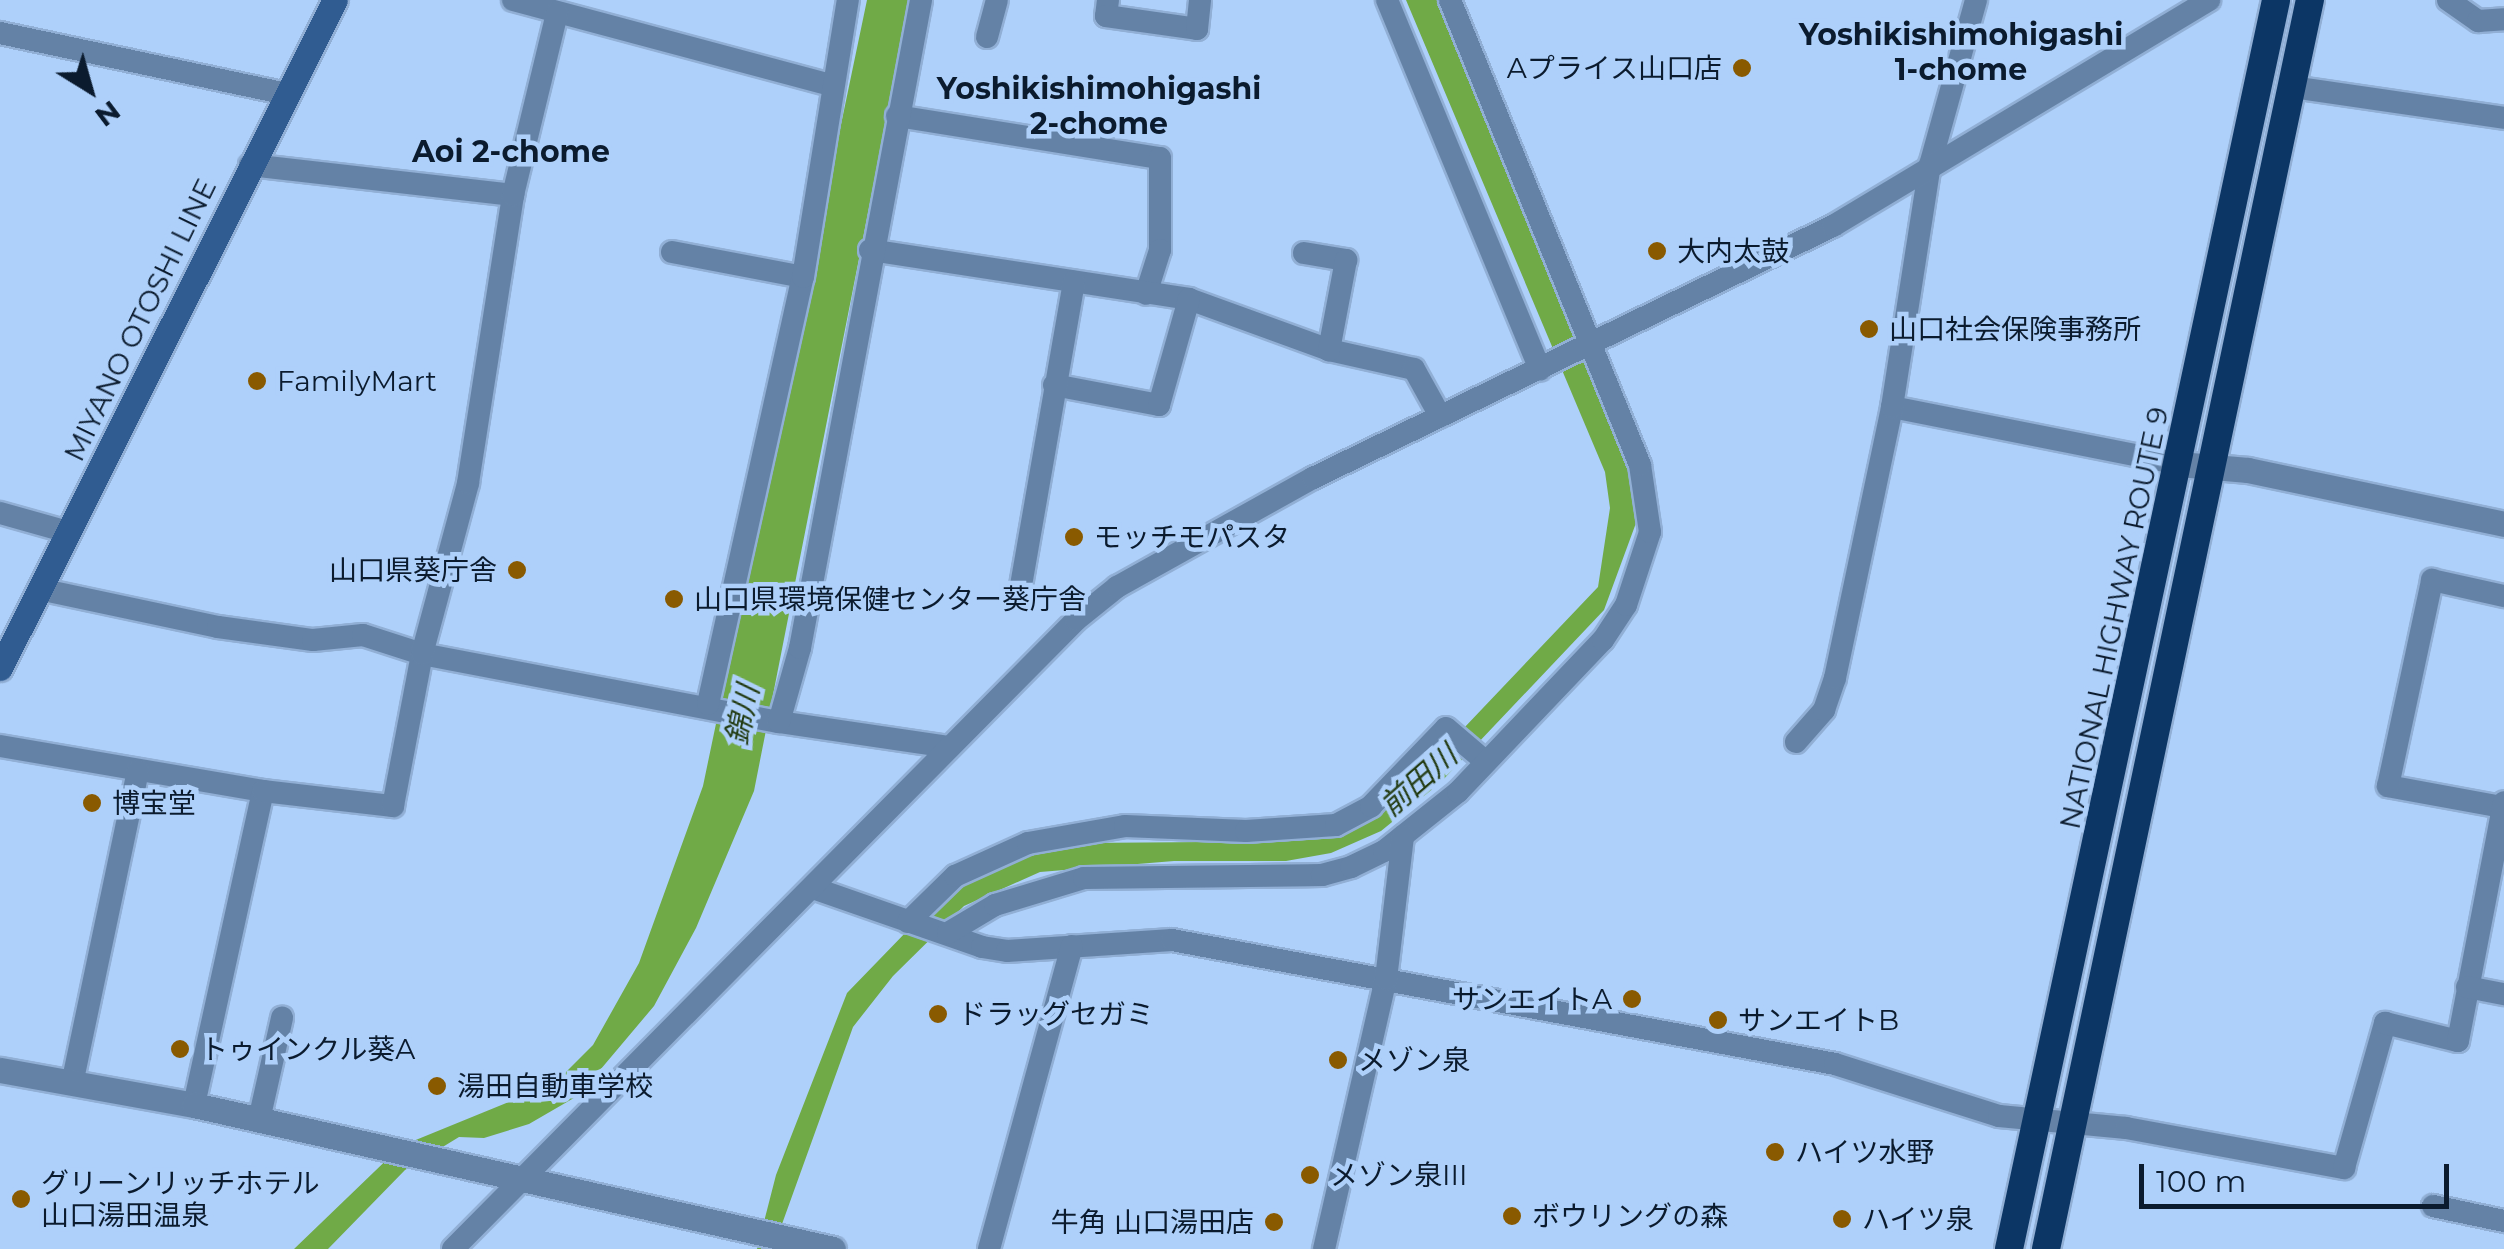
<!DOCTYPE html>
<html>
<head>
<meta charset="utf-8">
<style>
	body { margin:0 }
	#map { position:relative; width:2504px; height:1249px; overflow:hidden; background:#aed0fa; font-family:Montserrat,"Noto Sans JP",sans-serif }
	div>[style] { position:absolute }
	[style*='--x'] { left:calc(var(--x)*1px); top:calc(var(--y)*1px); width:calc(var(--w)*1px); rotate:calc(var(--a)*1deg) }
	.water>* { inset:0; background:#70aa47 }
	.roads { filter:drop-shadow(2px 0 #91afd5) drop-shadow(-2px 0 #91afd5) drop-shadow(0 2px #91afd5) drop-shadow(0 -2px #91afd5) }
	.minor>* { height:22px; margin:-11px; padding:0 11px; transform-origin:11px; border-radius:11px; background:#6482a6 }
	.tertiary>* { height:25px; margin:-12.5px; padding:0 12.5px; transform-origin:12.5px; border-radius:12.5px; background:#6482a6 }
	.secondary>* { height:25px; margin:-12.5px; padding:0 12.5px; transform-origin:12.5px; border-radius:12.5px; background:#305c91 }
	.trunk>* { height:28px; margin:-14px; padding:0 14px; transform-origin:14px; border-radius:14px; background:#0c3665 }
	.dots>* { width:28px; height:28px; translate:-50% -50%; box-sizing:border-box; border:5px solid #aed0fa; border-radius:50% }
	span { translate:-50% -50%; white-space:nowrap; text-align:center; line-height:1.15; -webkit-text-stroke:9px #aed0fa; paint-order:stroke }
	.poi-label { font-size:28px; color:#0b1b2e }
	.right { translate:-100% -50%; text-align:right }
	.left { translate:0 -50%; text-align:left }
	.street-label { font-size:28px; color:#0b1b2e }
	.neighbourhood-label { font-size:30px; color:#0b1b2e; font-weight:700 }
	.water-label { font-size:30px; color:#233b12; font-style:italic }
	.north { position:absolute; left:40px; top:40px; width:100px; height:100px; -webkit-text-stroke:8px #aed0fa; paint-order:stroke; rotate:143deg; font-size:28px; font-weight:700; line-height:40px; text-align:center; color:#0b1b2e }
	.north::after { content:''; display:block; margin:auto; width:35px; height:45px; background:#0b1b2e; clip-path:polygon(50% 0,100% 100%,50% 72%,0 100%) }
	.scale { position:absolute; left:2139px; top:1164px; width:310px; height:45px; box-sizing:border-box; border:5px solid #0b1b2e; border-top:0; padding-left:12px; font-size:30px; line-height:35px; white-space:nowrap; color:#0b1b2e; -webkit-text-stroke:8px #aed0fa; paint-order:stroke }
</style>
</head>
<body>
<div id="map">
	<div class="water">
		<i style="clip-path:polygon(867px 0,910px 0,754px 791px,696px 928px,654px 1006px,579px 1095px,529px 1124px,484px 1138px,459px 1137px,405px 1170px,328px 1249px,294px 1249px,401px 1146px,555px 1083px,593px 1045px,639px 963px,703px 786px)"></i>
		<i style="clip-path:polygon(1406px 0,1438px 0,1618px 425px,1636px 490px,1636px 523px,1604px 610px,1440px 783px,1381px 831px,1331px 853px,1286px 861px,1174px 861px,1040px 872px,964px 906px,893px 976px,853px 1027px,773px 1249px,757px 1249px,776px 1175px,847px 993px,939px 898px,980px 869px,1080px 843px,1210px 842px,1345px 830px,1378px 811px,1463px 729px,1598px 587px,1610px 508px,1605px 472px)"></i>
	</div>
	<div class="roads">
		<div class="minor">
			<i style="--x:513;--y:0;--w:329;--a:15"></i>
			<i style="--x:1108;--y:0;--w:16;--a:97"></i>
			<i style="--x:1106;--y:16;--w:92;--a:8.1"></i>
			<i style="--x:1197;--y:29;--w:29;--a:-84"></i>
			<i style="--x:1387;--y:0;--w:400;--a:67.5"></i>
			<i style="--x:2448;--y:0;--w:37;--a:35"></i>
			<i style="--x:2478;--y:21;--w:26;--a:-4"></i>
			<i style="--x:0;--y:33;--w:293;--a:12"></i>
			<i style="--x:987;--y:37;--w:38;--a:-75"></i>
			<i style="--x:2292;--y:87;--w:214;--a:8.3"></i>
			<i style="--x:897;--y:116;--w:266;--a:9.1"></i>
			<i style="--x:1160;--y:158;--w:92;--a:90"></i>
			<i style="--x:1160;--y:250;--w:46;--a:107.7"></i>
			<i style="--x:250;--y:165;--w:265;--a:6.5"></i>
			<i style="--x:870;--y:250;--w:323;--a:8.7"></i>
			<i style="--x:1189;--y:299;--w:149;--a:20"></i>
			<i style="--x:1329;--y:350;--w:87;--a:12.6"></i>
			<i style="--x:1414;--y:369;--w:54;--a:61"></i>
			<i style="--x:672;--y:252;--w:133;--a:10.8"></i>
			<i style="--x:1304;--y:253;--w:43;--a:9.5"></i>
			<i style="--x:1346;--y:260;--w:92;--a:100.7"></i>
			<i style="--x:1054;--y:385;--w:107;--a:10.8"></i>
			<i style="--x:1159;--y:405;--w:110;--a:-74.2"></i>
			<i style="--x:1892;--y:407;--w:293;--a:11.2"></i>
			<i style="--x:0;--y:513;--w:71;--a:15.6"></i>
			<i style="--x:39;--y:589;--w:183;--a:12"></i>
			<i style="--x:218;--y:627;--w:96;--a:7.8"></i>
			<i style="--x:313;--y:640;--w:50;--a:-5.7"></i>
			<i style="--x:363;--y:635;--w:62;--a:17.9"></i>
			<i style="--x:422;--y:654;--w:363;--a:10.8"></i>
			<i style="--x:779;--y:722;--w:172;--a:8.4"></i>
			<i style="--x:1019;--y:597;--w:320;--a:-80.1"></i>
			<i style="--x:708;--y:704;--w:437;--a:-77.5"></i>
			<i style="--x:803;--y:277;--w:281;--a:-80.8"></i>
			<i style="--x:779;--y:722;--w:77;--a:-74.2"></i>
			<i style="--x:800;--y:648;--w:659;--a:-79.42"></i>
			<i style="--x:1796;--y:742;--w:43;--a:-48.8"></i>
			<i style="--x:1824;--y:710;--w:34;--a:-71"></i>
			<i style="--x:1835;--y:678;--w:277;--a:-78.1"></i>
			<i style="--x:1892;--y:407;--w:245;--a:-81.1"></i>
			<i style="--x:1930;--y:165;--w:171;--a:-74.4"></i>
			<i style="--x:0;--y:746;--w:267;--a:9.7"></i>
			<i style="--x:263;--y:791;--w:321;--a:102.4"></i>
			<i style="--x:263;--y:791;--w:131;--a:6.6"></i>
			<i style="--x:393;--y:806;--w:155;--a:-79.2"></i>
			<i style="--x:422;--y:654;--w:177;--a:-74.9"></i>
			<i style="--x:468;--y:483;--w:291;--a:-81.1"></i>
			<i style="--x:513;--y:195;--w:187;--a:-76.4"></i>
			<i style="--x:2502;--y:807;--w:116;--a:-169.6"></i>
			<i style="--x:2388;--y:786;--w:211;--a:-77.9"></i>
			<i style="--x:2432;--y:580;--w:74;--a:12.5"></i>
			<i style="--x:813;--y:888;--w:179;--a:19.2"></i>
			<i style="--x:982;--y:947;--w:25;--a:9"></i>
			<i style="--x:1007;--y:951;--w:165;--a:-3.8"></i>
			<i style="--x:1172;--y:940;--w:674;--a:10.59"></i>
			<i style="--x:1835;--y:1064;--w:172;--a:17.6"></i>
			<i style="--x:1999;--y:1116;--w:128;--a:5.4"></i>
			<i style="--x:2126;--y:1128;--w:222;--a:10.4"></i>
			<i style="--x:2344;--y:1168;--w:151;--a:-74.2"></i>
			<i style="--x:2385;--y:1023;--w:75;--a:13.9"></i>
			<i style="--x:2458;--y:1041;--w:243;--a:-79.1"></i>
			<i style="--x:908;--y:922;--w:66;--a:-44.4"></i>
			<i style="--x:955;--y:876;--w:80;--a:-24.3"></i>
			<i style="--x:1028;--y:843;--w:98;--a:-9.9"></i>
			<i style="--x:1125;--y:826;--w:121;--a:2.4"></i>
			<i style="--x:1246;--y:831;--w:90;--a:-3.8"></i>
			<i style="--x:1336;--y:825;--w:40;--a:-28"></i>
			<i style="--x:1371;--y:806;--w:108;--a:-46.1"></i>
			<i style="--x:1446;--y:728;--w:52;--a:40.4"></i>
			<i style="--x:948;--y:933;--w:55;--a:-30.8"></i>
			<i style="--x:995;--y:905;--w:93;--a:-16.9"></i>
			<i style="--x:1084;--y:878;--w:238;--a:-0.7"></i>
			<i style="--x:1322;--y:875;--w:30;--a:-15"></i>
			<i style="--x:1351;--y:867;--w:37;--a:-26"></i>
			<i style="--x:1384;--y:851;--w:95;--a:-38.6"></i>
			<i style="--x:1458;--y:792;--w:210;--a:-46.4"></i>
			<i style="--x:1603;--y:640;--w:42;--a:-56.7"></i>
			<i style="--x:1626;--y:605;--w:77;--a:-71.8"></i>
			<i style="--x:1650;--y:532;--w:68;--a:-98.5"></i>
			<i style="--x:1640;--y:465;--w:502;--a:-112.23"></i>
			<i style="--x:2467;--y:987;--w:38;--a:11"></i>
			<i style="--x:72;--y:1084;--w:320;--a:-78.1"></i>
			<i style="--x:259;--y:1120;--w:105;--a:-77.3"></i>
			<i style="--x:2433;--y:1206;--w:73;--a:11.9"></i>
			<i style="--x:453;--y:1249;--w:885;--a:-45.27"></i>
			<i style="--x:1076;--y:620;--w:53;--a:-38.8"></i>
			<i style="--x:1117;--y:587;--w:224;--a:-29.1"></i>
			<i style="--x:1313;--y:478;--w:578;--a:-25.86"></i>
			<i style="--x:1833;--y:226;--w:439;--a:-31"></i>
			<i style="--x:989;--y:1249;--w:314;--a:-74.7"></i>
			<i style="--x:1324;--y:1249;--w:277;--a:-77.1"></i>
			<i style="--x:1386;--y:979;--w:144;--a:-83.2"></i>
		</div>
		<div class="tertiary">
			<i style="--x:2179;--y:464;--w:69;--a:5"></i>
			<i style="--x:2248;--y:470;--w:262;--a:11.9"></i>
			<i style="--x:0;--y:1070;--w:197;--a:10.2"></i>
			<i style="--x:194;--y:1105;--w:655;--a:12.7"></i>
		</div>
		<div class="secondary">
			<i style="--x:0;--y:668;--w:747;--a:-63.37"></i>
		</div>
		<div class="trunk">
			<i style="--x:2009;--y:1249;--w:1277;--a:-77.93"></i>
			<i style="--x:2046;--y:1249;--w:1277;--a:-78.07"></i>
		</div>
	</div>
	<div class="dots">
		<i style="left:1742px;top:68px;background:#895a00"></i>
		<i style="left:1657px;top:251px;background:#895a00"></i>
		<i style="left:1869px;top:329px;background:#895a00"></i>
		<i style="left:257px;top:381px;background:#895a00"></i>
		<i style="left:1074px;top:537px;background:#895a00"></i>
		<i style="left:517px;top:570px;background:#895a00"></i>
		<i style="left:674px;top:599px;background:#895a00"></i>
		<i style="left:92px;top:803px;background:#895a00"></i>
		<i style="left:1632px;top:999px;background:#895a00"></i>
		<i style="left:938px;top:1014px;background:#895a00"></i>
		<i style="left:1718px;top:1020px;background:#895a00"></i>
		<i style="left:180px;top:1049px;background:#895a00"></i>
		<i style="left:1338px;top:1060px;background:#895a00"></i>
		<i style="left:437px;top:1086px;background:#895a00"></i>
		<i style="left:1775px;top:1152px;background:#895a00"></i>
		<i style="left:1310px;top:1175px;background:#895a00"></i>
		<i style="left:21px;top:1199px;background:#895a00"></i>
		<i style="left:1512px;top:1216px;background:#895a00"></i>
		<i style="left:1842px;top:1219px;background:#895a00"></i>
		<i style="left:1274px;top:1222px;background:#895a00"></i>
	</div>
	<div class="poi-label">
		<span class="right" style="left:1722px;top:68px">Aプライス山口店</span>
		<span class="left" style="left:1677px;top:251px">大内太鼓</span>
		<span class="left" style="left:1889px;top:329px">山口社会保険事務所</span>
		<span class="left" style="left:277px;top:381px">FamilyMart</span>
		<span class="left" style="left:1094px;top:537px">モッチモパスタ</span>
		<span class="right" style="left:497px;top:570px">山口県葵庁舎</span>
		<span class="left" style="left:694px;top:599px">山口県環境保健センター葵庁舎</span>
		<span class="left" style="left:112px;top:803px">博宝堂</span>
		<span class="right" style="left:1612px;top:999px">サンエイトA</span>
		<span class="left" style="left:958px;top:1014px">ドラッグセガミ</span>
		<span class="left" style="left:1738px;top:1020px">サンエイトB</span>
		<span class="left" style="left:200px;top:1049px">トゥインクル葵A</span>
		<span class="left" style="left:1358px;top:1060px">メゾン泉</span>
		<span class="left" style="left:457px;top:1086px">湯田自動車学校</span>
		<span class="left" style="left:1795px;top:1152px">ハイツ水野</span>
		<span class="left" style="left:1330px;top:1175px">メゾン泉III</span>
		<span class="left" style="left:41px;top:1199px">グリーンリッチホテル<br>山口湯田温泉</span>
		<span class="left" style="left:1532px;top:1216px">ボウリングの森</span>
		<span class="left" style="left:1862px;top:1219px">ハイツ泉</span>
		<span class="right" style="left:1254px;top:1222px">牛角 山口湯田店</span>
	</div>
	<div class="street-label">
		<span style="left:140px;top:320px;rotate:-64deg">MIYANO OTOSHI LINE</span>
		<span style="left:2114px;top:618px;rotate:-78deg">NATIONAL HIGHWAY ROUTE 9</span>
	</div>
	<div class="neighbourhood-label">
		<span style="left:1961px;top:52px">Yoshikishimohigashi<br>1-chome</span>
		<span style="left:1099px;top:106px">Yoshikishimohigashi<br>2-chome</span>
		<span style="left:511px;top:152px">Aoi 2-chome</span>
	</div>
	<div class="water-label">
		<span style="left:743px;top:715px;rotate:-78deg">錦川</span>
		<span style="left:1419px;top:781px;rotate:-41deg">前田川</span>
	</div>
	<div class="north">N</div>
	<div class="scale">100 m</div>
</div>
</body>
</html>
